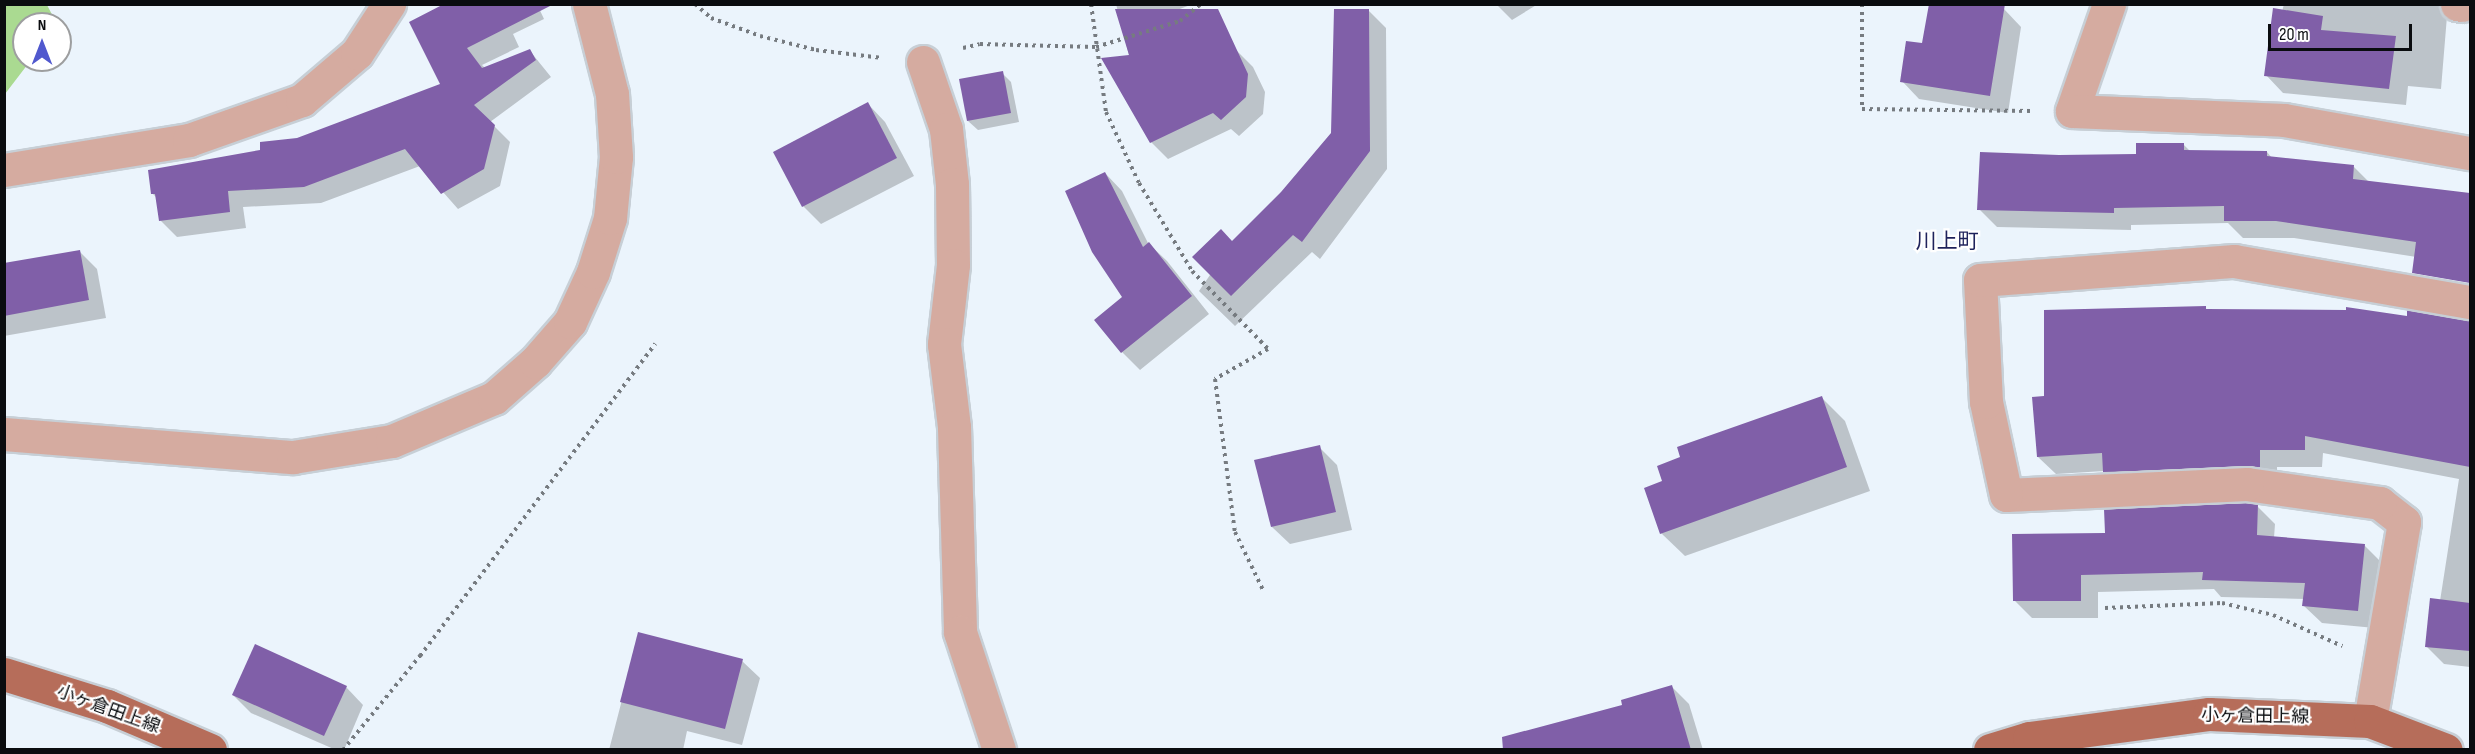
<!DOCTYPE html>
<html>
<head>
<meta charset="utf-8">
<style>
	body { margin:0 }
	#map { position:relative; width:2475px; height:754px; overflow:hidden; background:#ebf4fc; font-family:"Sofia Sans Condensed","Noto Sans JP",sans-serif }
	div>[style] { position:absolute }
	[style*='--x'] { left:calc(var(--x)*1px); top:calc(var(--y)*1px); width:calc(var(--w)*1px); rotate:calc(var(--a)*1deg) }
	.green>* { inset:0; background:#aada91 }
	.shadow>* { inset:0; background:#0003 }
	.building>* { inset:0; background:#805fa8 }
	.path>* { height:4px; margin-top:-2px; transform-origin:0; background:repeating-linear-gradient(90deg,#767b80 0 3px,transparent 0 7.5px) }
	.roads { filter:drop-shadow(2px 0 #c7cfd6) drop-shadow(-2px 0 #c7cfd6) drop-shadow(0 2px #c7cfd6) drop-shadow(0 -2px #c7cfd6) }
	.minor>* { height:33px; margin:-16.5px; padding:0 16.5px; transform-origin:16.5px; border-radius:16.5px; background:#d5aba0 }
	.major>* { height:33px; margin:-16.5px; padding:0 16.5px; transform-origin:16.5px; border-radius:16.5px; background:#b66d5a }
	span { translate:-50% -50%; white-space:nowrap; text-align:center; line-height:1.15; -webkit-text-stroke:4.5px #fff; paint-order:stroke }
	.street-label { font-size:18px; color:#0a0c0f }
	.quarter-label { font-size:21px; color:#1e225b }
	.frame { position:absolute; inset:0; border:6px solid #0a0c0f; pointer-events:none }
	.north { position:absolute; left:12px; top:12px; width:60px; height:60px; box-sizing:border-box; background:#fff; border:2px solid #9d9e9f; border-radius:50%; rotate:0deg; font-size:16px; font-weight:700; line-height:24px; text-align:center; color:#0a0c0f }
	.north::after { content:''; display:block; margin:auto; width:21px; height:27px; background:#5058ce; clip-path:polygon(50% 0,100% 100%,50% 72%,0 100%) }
	.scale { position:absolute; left:2268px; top:24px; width:144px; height:27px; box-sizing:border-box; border:3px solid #0a0c0f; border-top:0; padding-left:8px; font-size:18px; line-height:21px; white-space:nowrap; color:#0a0c0f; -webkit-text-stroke:4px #fff; paint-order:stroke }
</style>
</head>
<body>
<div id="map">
	<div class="green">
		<i style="clip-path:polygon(5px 4px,47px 5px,57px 24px,24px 24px,24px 60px,31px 60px,5px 94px)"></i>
	</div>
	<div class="shadow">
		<i style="clip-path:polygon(537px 4px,544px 19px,513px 34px,519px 47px,482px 65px,485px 68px,530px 51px,551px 77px,490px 122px,510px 142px,500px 186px,458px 209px,420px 166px,321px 203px,243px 207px,246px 228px,177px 237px,160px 220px,157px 198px,152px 193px,442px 85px,411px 23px)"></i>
		<i style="clip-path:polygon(1116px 4px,1193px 4px,1177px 10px,1236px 50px,1253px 67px,1265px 92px,1263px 114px,1239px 136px,1231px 129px,1168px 159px,1151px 142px)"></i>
		<i style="clip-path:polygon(1496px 4px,1538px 4px,1512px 20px)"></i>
		<i style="clip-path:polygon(2284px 4px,2448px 4px,2441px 89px,2408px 86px,2406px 105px,2283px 93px,2266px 75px)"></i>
		<i style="clip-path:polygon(2004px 9px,2021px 27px,2008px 113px,1919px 99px,1902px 81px,1924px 45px)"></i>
		<i style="clip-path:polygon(1369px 11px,1386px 28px,1387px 169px,1320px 259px,1312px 252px,1235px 326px,1199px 291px,1232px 243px,1257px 223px,1332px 134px)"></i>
		<i style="clip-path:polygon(1002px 73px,1011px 82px,1019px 122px,978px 130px,968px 121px)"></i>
		<i style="clip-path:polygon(868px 104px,885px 122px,914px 176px,821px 224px,803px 206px,775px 152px)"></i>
		<i style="clip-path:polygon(2183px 144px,2190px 151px,2267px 152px,2272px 158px,2354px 167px,2369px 182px,2470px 195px,2470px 273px,2434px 268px,2423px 258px,2294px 238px,2243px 238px,2228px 223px,2131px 225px,2131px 230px,1997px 227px,1979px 209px,2059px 156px,2138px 155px)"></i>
		<i style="clip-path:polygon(1105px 173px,1122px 191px,1148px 243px,1167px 261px,1209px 314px,1140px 370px,1122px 352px,1124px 298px)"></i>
		<i style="clip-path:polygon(79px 251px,97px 269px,106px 318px,4px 336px,4px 264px)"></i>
		<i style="clip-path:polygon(2205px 308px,2208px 310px,2470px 340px,2470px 667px,2444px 664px,2426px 646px,2440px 601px,2459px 479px,2323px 453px,2322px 467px,2277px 467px,2277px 484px,2122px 489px,2104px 471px,2056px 474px,2038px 457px,2046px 397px)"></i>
		<i style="clip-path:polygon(1822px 398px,1845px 421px,1870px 491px,1685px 556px,1661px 533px,1664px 482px)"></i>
		<i style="clip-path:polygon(1319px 447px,1337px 465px,1352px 530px,1290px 544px,1272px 527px)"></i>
		<i style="clip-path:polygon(2257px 506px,2275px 524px,2274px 538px,2364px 545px,2382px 563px,2375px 628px,2322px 623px,2304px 606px,2305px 599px,2221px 597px,2214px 589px,2098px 592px,2098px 618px,2032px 618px,2015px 601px,2107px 535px)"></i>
		<i style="clip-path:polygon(639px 634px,742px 661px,760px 678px,742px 745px,687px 731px,683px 750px,609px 750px)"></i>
		<i style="clip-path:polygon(346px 687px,363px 705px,344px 750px,336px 750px,251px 713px,233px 695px)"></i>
		<i style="clip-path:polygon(1672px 687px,1689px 704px,1703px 750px,1536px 750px,1624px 706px)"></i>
	</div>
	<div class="building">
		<i style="clip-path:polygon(444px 4px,554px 4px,467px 48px,482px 68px,530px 49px,536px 60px,474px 105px,495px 125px,484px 169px,441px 194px,405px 149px,304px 187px,228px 191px,230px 212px,159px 221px,155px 194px,151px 194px,148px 170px,260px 150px,260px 142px,297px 138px,440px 84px,409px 22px)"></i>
		<i style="clip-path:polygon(1929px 4px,2005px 4px,1990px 96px,1900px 82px,1906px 41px,1922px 43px)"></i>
		<i style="clip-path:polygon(2273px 8px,2323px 16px,2321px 30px,2396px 36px,2389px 89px,2264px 76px)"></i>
		<i style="clip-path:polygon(1115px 9px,1218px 9px,1248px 74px,1246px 97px,1221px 120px,1213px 113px,1150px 143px,1101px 58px,1129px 55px)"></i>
		<i style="clip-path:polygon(1334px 9px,1369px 9px,1370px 151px,1302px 242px,1293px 235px,1231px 296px,1192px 257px,1221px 229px,1232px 241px,1281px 192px,1331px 133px)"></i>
		<i style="clip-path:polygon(1003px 71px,1011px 113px,967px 121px,959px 79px)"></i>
		<i style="clip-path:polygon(868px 102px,897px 158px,802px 207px,773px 152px)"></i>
		<i style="clip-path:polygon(2136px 143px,2184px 143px,2184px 150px,2267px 151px,2267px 156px,2354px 165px,2353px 179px,2470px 193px,2470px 283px,2412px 273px,2416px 242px,2276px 221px,2224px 221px,2224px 206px,2114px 208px,2114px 213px,1977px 210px,1980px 152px,2059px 155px,2136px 154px)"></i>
		<i style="clip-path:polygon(1105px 172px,1143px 247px,1149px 242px,1192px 296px,1121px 353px,1094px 320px,1122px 297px,1092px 252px,1065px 191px)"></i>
		<i style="clip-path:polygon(80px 250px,89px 300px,4px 316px,4px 263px)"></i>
		<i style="clip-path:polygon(2206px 306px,2206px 309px,2346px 310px,2346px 307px,2407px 316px,2407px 310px,2470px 320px,2470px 467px,2305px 436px,2305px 450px,2260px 450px,2260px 467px,2103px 472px,2102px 453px,2037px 457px,2032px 397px,2044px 396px,2044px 310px)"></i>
		<i style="clip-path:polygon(1822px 396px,1847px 467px,1660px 534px,1644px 488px,1662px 481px,1657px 466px,1680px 457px,1677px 447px)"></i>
		<i style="clip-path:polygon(1320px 445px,1336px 512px,1271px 527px,1254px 460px)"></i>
		<i style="clip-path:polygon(2246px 503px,2258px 504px,2257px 535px,2365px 544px,2358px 611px,2302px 606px,2305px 583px,2202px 580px,2203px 572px,2081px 575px,2081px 601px,2013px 601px,2012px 534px,2105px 533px,2104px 509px)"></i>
		<i style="clip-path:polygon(2430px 598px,2470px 603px,2470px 651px,2425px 647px)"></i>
		<i style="clip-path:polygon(638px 632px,743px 659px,725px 729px,620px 702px)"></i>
		<i style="clip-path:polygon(255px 644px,347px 686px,324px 736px,232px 695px)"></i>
		<i style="clip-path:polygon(1672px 685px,1691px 750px,1503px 750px,1502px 737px,1622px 705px,1621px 700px)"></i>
	</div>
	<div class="path">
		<i style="--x:695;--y:4;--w:21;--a:41"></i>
		<i style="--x:711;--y:18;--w:52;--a:20.2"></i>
		<i style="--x:760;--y:36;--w:58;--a:14"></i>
		<i style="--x:816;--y:50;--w:67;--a:6.8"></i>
		<i style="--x:1091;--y:4;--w:109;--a:82.1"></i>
		<i style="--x:1106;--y:112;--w:78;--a:65.1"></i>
		<i style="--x:1139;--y:183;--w:103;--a:58.9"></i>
		<i style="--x:1192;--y:271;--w:109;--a:45.7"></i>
		<i style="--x:1268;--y:349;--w:61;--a:150.5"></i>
		<i style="--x:1215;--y:379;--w:154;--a:82.6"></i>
		<i style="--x:1235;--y:532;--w:67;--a:64.2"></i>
		<i style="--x:1862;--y:4;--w:105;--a:90"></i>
		<i style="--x:1862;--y:109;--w:170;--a:0.7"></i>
		<i style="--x:963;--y:48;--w:17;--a:-13"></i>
		<i style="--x:980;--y:44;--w:116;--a:1.5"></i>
		<i style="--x:1096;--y:47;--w:88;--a:-17.2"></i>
		<i style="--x:1180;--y:21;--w:27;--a:-39"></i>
		<i style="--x:2105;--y:608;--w:117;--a:-2.4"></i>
		<i style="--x:2222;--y:603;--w:52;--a:13.2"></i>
		<i style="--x:2273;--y:615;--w:76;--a:24.2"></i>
		<i style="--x:343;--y:750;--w:122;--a:-50.7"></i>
		<i style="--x:420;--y:656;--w:391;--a:-53"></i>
	</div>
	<div class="roads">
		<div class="minor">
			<i style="--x:2109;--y:4;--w:113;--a:109.1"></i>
			<i style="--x:2072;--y:111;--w:212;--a:2.4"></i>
			<i style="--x:2284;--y:120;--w:189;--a:10.1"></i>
			<i style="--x:2457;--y:4;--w:5;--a:11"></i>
			<i style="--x:923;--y:62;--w:71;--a:71.1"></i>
			<i style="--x:946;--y:129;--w:55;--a:83.8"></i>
			<i style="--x:952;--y:184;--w:81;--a:89.3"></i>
			<i style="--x:953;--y:265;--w:80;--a:96.5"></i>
			<i style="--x:944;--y:344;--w:84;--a:83.1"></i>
			<i style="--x:954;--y:427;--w:205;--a:88.3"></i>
			<i style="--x:960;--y:632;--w:124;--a:71.7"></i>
			<i style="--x:4;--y:170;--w:187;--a:-9.2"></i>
			<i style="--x:189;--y:140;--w:120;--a:-19.5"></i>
			<i style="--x:302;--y:100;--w:72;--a:-40.5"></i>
			<i style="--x:357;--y:53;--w:59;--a:-56.9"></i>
			<i style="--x:4;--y:434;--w:290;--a:4.6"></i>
			<i style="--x:293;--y:457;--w:100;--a:-9.2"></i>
			<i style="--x:392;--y:441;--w:111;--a:-22.9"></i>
			<i style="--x:494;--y:398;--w:55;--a:-41.3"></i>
			<i style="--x:535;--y:362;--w:53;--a:-48.8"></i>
			<i style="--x:570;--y:322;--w:55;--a:-65.3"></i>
			<i style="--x:593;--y:272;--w:57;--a:-72.5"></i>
			<i style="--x:610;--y:218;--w:61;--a:-84.4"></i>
			<i style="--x:616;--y:157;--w:63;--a:-93.6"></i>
			<i style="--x:612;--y:94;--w:93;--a:-104.3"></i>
			<i style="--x:2370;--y:721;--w:202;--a:-80.3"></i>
			<i style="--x:2404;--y:522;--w:31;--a:-142"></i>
			<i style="--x:2380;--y:503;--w:134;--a:-171.9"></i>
			<i style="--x:2247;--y:484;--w:241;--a:177.4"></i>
			<i style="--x:2006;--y:495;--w:95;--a:-102.1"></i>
			<i style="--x:1986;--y:402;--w:122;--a:-92.8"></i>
			<i style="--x:1980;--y:280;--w:255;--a:-4.3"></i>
			<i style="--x:2234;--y:261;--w:240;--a:9.9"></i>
		</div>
		<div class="major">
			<i style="--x:4;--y:674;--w:108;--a:17.3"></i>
			<i style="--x:107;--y:706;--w:112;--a:23.1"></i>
			<i style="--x:1990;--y:750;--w:41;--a:-17.1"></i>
			<i style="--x:2029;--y:738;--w:182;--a:-7.6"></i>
			<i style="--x:2209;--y:714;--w:161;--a:2.5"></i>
			<i style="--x:2370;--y:721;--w:81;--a:20.9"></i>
		</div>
	</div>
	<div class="street-label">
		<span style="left:108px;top:710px;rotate:20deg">小ヶ倉田上線</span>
		<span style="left:2255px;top:717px;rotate:1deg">小ヶ倉田上線</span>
	</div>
	<div class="quarter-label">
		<span style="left:1947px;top:242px">川上町</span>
	</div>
	<div class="frame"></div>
	<div class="north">N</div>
	<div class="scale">20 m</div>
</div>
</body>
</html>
